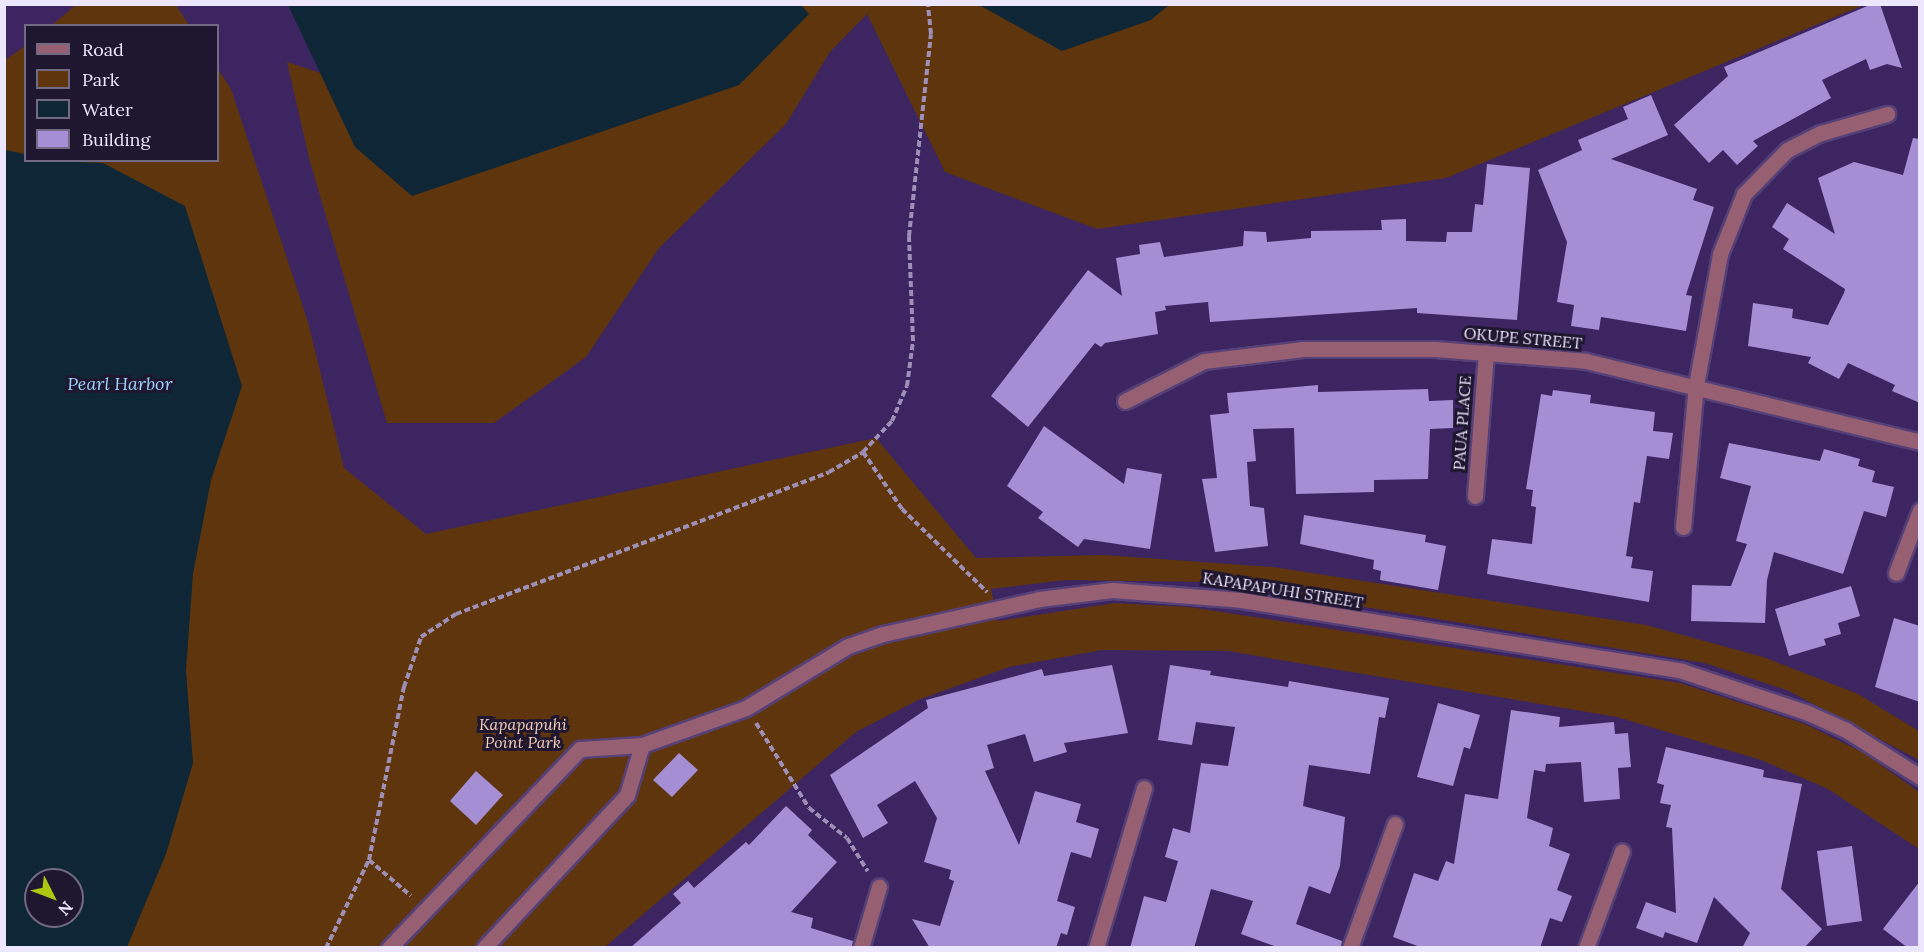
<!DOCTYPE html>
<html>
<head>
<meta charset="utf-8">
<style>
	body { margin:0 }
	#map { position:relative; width:1924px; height:952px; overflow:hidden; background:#3c2561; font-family:Lora,serif }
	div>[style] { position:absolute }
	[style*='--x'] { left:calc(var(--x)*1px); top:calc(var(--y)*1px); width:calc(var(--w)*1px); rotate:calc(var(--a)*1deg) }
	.green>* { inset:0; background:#5f350d }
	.water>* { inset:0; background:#0e2636 }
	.building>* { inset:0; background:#a58ed4 }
	.path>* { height:4px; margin-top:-2px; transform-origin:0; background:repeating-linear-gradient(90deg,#9d8fb6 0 6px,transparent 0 9px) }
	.roads { filter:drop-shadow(2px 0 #554077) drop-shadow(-2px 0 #554077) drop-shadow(0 2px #554077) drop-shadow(0 -2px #554077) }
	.minor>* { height:15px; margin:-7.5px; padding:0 7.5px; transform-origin:7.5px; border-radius:7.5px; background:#966072 }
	span { translate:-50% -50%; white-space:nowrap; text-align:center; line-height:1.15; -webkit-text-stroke:6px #1f1630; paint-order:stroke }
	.street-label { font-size:16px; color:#ede7fd }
	.park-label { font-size:16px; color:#f3cfb5; font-style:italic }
	.water-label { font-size:18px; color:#9bd4fb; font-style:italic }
	.frame { position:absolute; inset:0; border:6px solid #ede7fd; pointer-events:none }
	.legend { position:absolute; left:24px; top:24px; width:195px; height:138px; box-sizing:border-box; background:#1f1630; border:2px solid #716a82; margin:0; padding:8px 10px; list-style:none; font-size:18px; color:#ede7fd }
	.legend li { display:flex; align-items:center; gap:12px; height:30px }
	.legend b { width:30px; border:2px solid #716a82 }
	.north { position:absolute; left:24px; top:868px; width:60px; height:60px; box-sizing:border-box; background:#1f1630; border:2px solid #716a82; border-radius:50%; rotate:132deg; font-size:16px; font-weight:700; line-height:24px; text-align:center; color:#ede7fd }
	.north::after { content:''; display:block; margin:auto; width:21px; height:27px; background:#adc610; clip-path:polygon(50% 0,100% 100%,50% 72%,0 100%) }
</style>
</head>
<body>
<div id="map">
	<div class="green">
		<i style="clip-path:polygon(77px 4px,176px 5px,189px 25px,52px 25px)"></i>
		<i style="clip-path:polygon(777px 5px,1864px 5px,1446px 178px,1097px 229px,945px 172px,867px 14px,830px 52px,786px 124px,659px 248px,586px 357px,494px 423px,387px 423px,310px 162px,287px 62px,342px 80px)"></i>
		<i style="clip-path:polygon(25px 46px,26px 160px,218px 160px,218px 69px,231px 89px,308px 322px,344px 468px,426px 534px,876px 438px,976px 558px,1104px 555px,1273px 567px,1646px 625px,1763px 657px,1858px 694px,1919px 731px,1919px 760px,1789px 691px,1705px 663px,1212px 582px,1065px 580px,991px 589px,998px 621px,1115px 603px,1189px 607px,1680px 683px,1805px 724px,1864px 753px,1919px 792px,1919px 849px,1828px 789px,1761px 760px,1617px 717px,1228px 651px,1102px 650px,1009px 667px,918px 700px,856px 732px,605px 947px,66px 947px,138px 807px,5px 224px,5px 60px)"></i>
	</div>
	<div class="water">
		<i style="clip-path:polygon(801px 5px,809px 14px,739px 85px,412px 196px,355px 147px,288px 5px)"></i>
		<i style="clip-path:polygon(979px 5px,1169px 5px,1151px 20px,1062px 51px)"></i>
		<i style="clip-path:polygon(evenodd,5px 150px,25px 154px,26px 160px,103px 163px,185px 206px,242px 386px,211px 480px,193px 574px,186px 670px,193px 763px,166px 854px,127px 947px,5px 947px,5px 150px,36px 880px,72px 880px,72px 916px,36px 916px,36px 880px)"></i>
	</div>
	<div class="building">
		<i style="clip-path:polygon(1872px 4px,1880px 4px,1902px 68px,1887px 64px,1870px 70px,1866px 59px,1822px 80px,1831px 98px,1753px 141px,1758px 146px,1737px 165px,1723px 150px,1709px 163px,1674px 125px,1728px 76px,1724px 67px)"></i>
		<i style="clip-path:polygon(1651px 95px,1668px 135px,1611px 159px,1697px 189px,1693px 200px,1714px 207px,1686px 295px,1692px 296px,1686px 331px,1601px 317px,1599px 330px,1571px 326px,1574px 305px,1557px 302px,1567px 242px,1538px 170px,1582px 150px,1578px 140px,1628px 119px,1623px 107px)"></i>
		<i style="clip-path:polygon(1913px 138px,1920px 139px,1920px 403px,1892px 391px,1895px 385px,1848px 363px,1839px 379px,1808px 363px,1811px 357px,1748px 346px,1753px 303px,1793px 309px,1792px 318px,1828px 325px,1844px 293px,1845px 289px,1783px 249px,1789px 239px,1772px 227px,1787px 203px,1835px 234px,1818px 178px,1854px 162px,1903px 175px)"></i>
		<i style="clip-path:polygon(1487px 164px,1530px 168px,1517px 320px,1417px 313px,1417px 308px,1210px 322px,1208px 302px,1165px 306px,1166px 310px,1155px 312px,1158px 334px,1105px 343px,1101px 347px,1095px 343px,1028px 427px,991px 396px,1088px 270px,1122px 296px,1116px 258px,1140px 254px,1139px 245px,1160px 242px,1164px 257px,1243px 246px,1244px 231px,1266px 232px,1267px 242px,1311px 238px,1311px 231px,1382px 230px,1381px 220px,1406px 219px,1406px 241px,1446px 242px,1447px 232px,1472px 232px,1475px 204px,1483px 205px)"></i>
		<i style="clip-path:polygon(1318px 385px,1318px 392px,1428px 389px,1429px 401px,1453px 400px,1453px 428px,1430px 429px,1428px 479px,1374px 480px,1374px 492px,1296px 494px,1294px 428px,1253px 429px,1256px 461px,1247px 462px,1250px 506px,1264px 508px,1268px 546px,1215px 552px,1202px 479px,1217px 478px,1210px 415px,1229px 413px,1227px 393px)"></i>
		<i style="clip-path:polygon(1553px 390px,1591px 395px,1590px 403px,1655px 412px,1653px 431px,1673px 433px,1669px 459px,1647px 456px,1640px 503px,1634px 502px,1626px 556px,1633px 557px,1631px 568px,1653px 571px,1649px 602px,1487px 574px,1492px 539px,1532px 544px,1536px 507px,1531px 506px,1533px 490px,1526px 489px,1541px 394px,1552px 396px)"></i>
		<i style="clip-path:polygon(1044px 426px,1124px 484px,1127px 468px,1162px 474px,1150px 549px,1084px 539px,1078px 547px,1038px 518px,1043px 512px,1007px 486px)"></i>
		<i style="clip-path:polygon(1729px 443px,1820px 461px,1824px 449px,1860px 459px,1858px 466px,1875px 471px,1872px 482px,1894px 487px,1886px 517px,1864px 511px,1843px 574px,1774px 552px,1767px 580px,1765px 623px,1691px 621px,1692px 585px,1731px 586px,1747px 544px,1736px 541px,1751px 486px,1720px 478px)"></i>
		<i style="clip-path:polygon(1304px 515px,1426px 535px,1425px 542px,1446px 546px,1438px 590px,1380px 580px,1381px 571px,1373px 569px,1374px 560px,1300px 544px)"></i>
		<i style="clip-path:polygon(1851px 586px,1860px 616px,1838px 623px,1841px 634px,1824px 639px,1826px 645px,1789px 656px,1775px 609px)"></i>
		<i style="clip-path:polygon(1894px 618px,1920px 626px,1920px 702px,1875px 687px)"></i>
		<i style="clip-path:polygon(1112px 665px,1128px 733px,1064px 743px,1067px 752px,1034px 762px,1025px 734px,987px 745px,994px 768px,985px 771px,1019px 845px,1035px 791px,1081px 804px,1076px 822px,1099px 829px,1091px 858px,1071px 852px,1057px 901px,1075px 907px,1067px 935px,1061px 933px,1056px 948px,930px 948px,912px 919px,940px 926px,954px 881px,949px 879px,951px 870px,924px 862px,937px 818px,915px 781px,877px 805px,888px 823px,863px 838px,830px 775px,928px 708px,926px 700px,1042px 669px,1044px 676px)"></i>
		<i style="clip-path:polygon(1170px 665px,1211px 671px,1210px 675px,1288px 687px,1289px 681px,1389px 698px,1385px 718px,1379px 717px,1370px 774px,1309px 765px,1303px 806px,1345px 817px,1340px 866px,1330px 894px,1309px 886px,1296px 924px,1342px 941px,1341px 948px,1280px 948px,1241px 934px,1253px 901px,1211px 889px,1194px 948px,1130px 948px,1144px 896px,1166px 902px,1178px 861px,1165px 857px,1173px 828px,1190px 833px,1201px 763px,1228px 766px,1235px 727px,1196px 722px,1192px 745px,1158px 740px)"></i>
		<i style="clip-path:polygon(1438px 703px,1480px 715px,1470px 749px,1464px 747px,1453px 786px,1417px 777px)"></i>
		<i style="clip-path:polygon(1511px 710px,1560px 717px,1559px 727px,1614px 722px,1615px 734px,1628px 733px,1631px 767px,1618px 768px,1620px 799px,1584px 802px,1581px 762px,1546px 764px,1545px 772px,1534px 770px,1527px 818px,1553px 828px,1549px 846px,1570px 854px,1557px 890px,1572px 896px,1562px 922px,1550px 918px,1540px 948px,1423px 948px,1393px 937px,1414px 873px,1438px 881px,1446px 861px,1454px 864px,1465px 794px,1498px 799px)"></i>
		<i style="clip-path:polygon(1666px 747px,1764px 770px,1763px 777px,1802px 784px,1781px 889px,1822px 929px,1804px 948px,1742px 948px,1750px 933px,1714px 897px,1697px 943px,1665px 932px,1663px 938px,1636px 928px,1646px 902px,1676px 913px,1672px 828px,1666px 827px,1671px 805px,1660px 803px,1664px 785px,1657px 783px)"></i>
		<i style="clip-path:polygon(679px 753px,698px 770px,672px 797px,653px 780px)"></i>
		<i style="clip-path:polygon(476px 771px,503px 795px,476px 825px,450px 801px)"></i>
		<i style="clip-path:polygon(786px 806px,812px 830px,808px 835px,837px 862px,791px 912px,813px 918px,811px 928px,853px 941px,852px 948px,630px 948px,681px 903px,673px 894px,688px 881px,694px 888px,746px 842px,749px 845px)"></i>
		<i style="clip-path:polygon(1852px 846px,1862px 921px,1827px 926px,1817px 851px)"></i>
		<i style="clip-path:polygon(1920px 881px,1920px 948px,1908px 948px,1883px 929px)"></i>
	</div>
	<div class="path">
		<i style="--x:863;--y:452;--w:69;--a:55.6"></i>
		<i style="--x:902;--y:509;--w:119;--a:44.3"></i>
		<i style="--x:756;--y:723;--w:100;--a:58.1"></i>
		<i style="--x:809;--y:808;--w:48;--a:38.3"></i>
		<i style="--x:847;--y:838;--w:39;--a:58"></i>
		<i style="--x:369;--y:860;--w:55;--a:40.6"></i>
		<i style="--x:326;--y:948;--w:98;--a:-64"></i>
		<i style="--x:369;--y:860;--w:177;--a:-78.6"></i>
		<i style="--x:404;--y:687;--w:53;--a:-71.2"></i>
		<i style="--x:421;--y:637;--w:42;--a:-33.3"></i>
		<i style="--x:456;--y:614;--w:399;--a:-20.8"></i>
		<i style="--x:829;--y:472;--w:39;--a:-30"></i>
		<i style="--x:863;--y:452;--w:42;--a:-46.9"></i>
		<i style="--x:892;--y:421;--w:38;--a:-67"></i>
		<i style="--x:907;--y:386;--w:45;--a:-82.4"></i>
		<i style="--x:913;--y:341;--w:105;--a:-92.2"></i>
		<i style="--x:909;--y:236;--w:203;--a:-83.8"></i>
		<i style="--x:931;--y:34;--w:30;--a:-96"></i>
	</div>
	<div class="roads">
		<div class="minor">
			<i style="--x:1125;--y:401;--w:89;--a:-26.9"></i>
			<i style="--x:1204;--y:361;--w:100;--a:-6.9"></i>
			<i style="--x:1303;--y:349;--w:132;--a:0"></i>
			<i style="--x:1435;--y:349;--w:151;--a:4.5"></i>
			<i style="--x:1586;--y:361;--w:344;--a:13.6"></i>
			<i style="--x:1475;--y:496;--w:144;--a:-85.6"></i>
			<i style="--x:1683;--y:527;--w:143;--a:-84.8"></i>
			<i style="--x:1696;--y:385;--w:133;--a:-79.6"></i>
			<i style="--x:1720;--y:254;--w:65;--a:-68.2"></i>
			<i style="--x:1744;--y:194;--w:62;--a:-45.7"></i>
			<i style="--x:1787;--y:150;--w:38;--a:-27"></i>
			<i style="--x:1821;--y:133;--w:69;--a:-16.1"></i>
			<i style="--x:1896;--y:573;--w:67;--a:-69.1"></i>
			<i style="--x:389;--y:948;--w:276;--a:-46.2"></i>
			<i style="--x:580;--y:749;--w:62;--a:-3.7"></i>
			<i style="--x:642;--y:745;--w:110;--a:-19.6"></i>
			<i style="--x:746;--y:708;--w:119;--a:-31.3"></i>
			<i style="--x:848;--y:646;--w:37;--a:-19"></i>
			<i style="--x:883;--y:634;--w:160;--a:-12.6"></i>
			<i style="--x:1039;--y:599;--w:74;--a:-7"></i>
			<i style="--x:1112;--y:590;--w:129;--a:4.4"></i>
			<i style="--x:1241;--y:600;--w:447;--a:9.1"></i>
			<i style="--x:1682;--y:671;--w:133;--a:18.4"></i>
			<i style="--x:1808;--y:713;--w:42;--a:24.1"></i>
			<i style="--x:1846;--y:730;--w:88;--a:32.4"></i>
			<i style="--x:484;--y:948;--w:209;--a:-46.9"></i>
			<i style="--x:627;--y:795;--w:52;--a:-73.3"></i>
			<i style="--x:861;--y:948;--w:64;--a:-73.6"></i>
			<i style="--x:1096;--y:948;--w:167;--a:-73.3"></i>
			<i style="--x:1350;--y:948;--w:132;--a:-70.1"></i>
			<i style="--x:1586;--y:948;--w:103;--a:-69.6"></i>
		</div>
	</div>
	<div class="street-label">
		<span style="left:1523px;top:338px;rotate:5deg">OKUPE STREET</span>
		<span style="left:1462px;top:423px;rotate:-86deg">PAUA PLACE</span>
		<span style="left:1283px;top:590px;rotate:9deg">KAPAPAPUHI STREET</span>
	</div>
	<div class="park-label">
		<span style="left:523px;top:733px">Kapapapuhi<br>Point Park</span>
	</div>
	<div class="water-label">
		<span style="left:120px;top:384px">Pearl Harbor</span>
	</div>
	<div class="frame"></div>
	<ul class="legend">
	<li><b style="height:8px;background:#966072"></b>Road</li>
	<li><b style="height:16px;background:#5f350d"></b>Park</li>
	<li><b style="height:16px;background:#0e2636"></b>Water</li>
	<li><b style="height:16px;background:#a58ed4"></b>Building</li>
	</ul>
	<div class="north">N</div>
</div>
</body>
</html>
